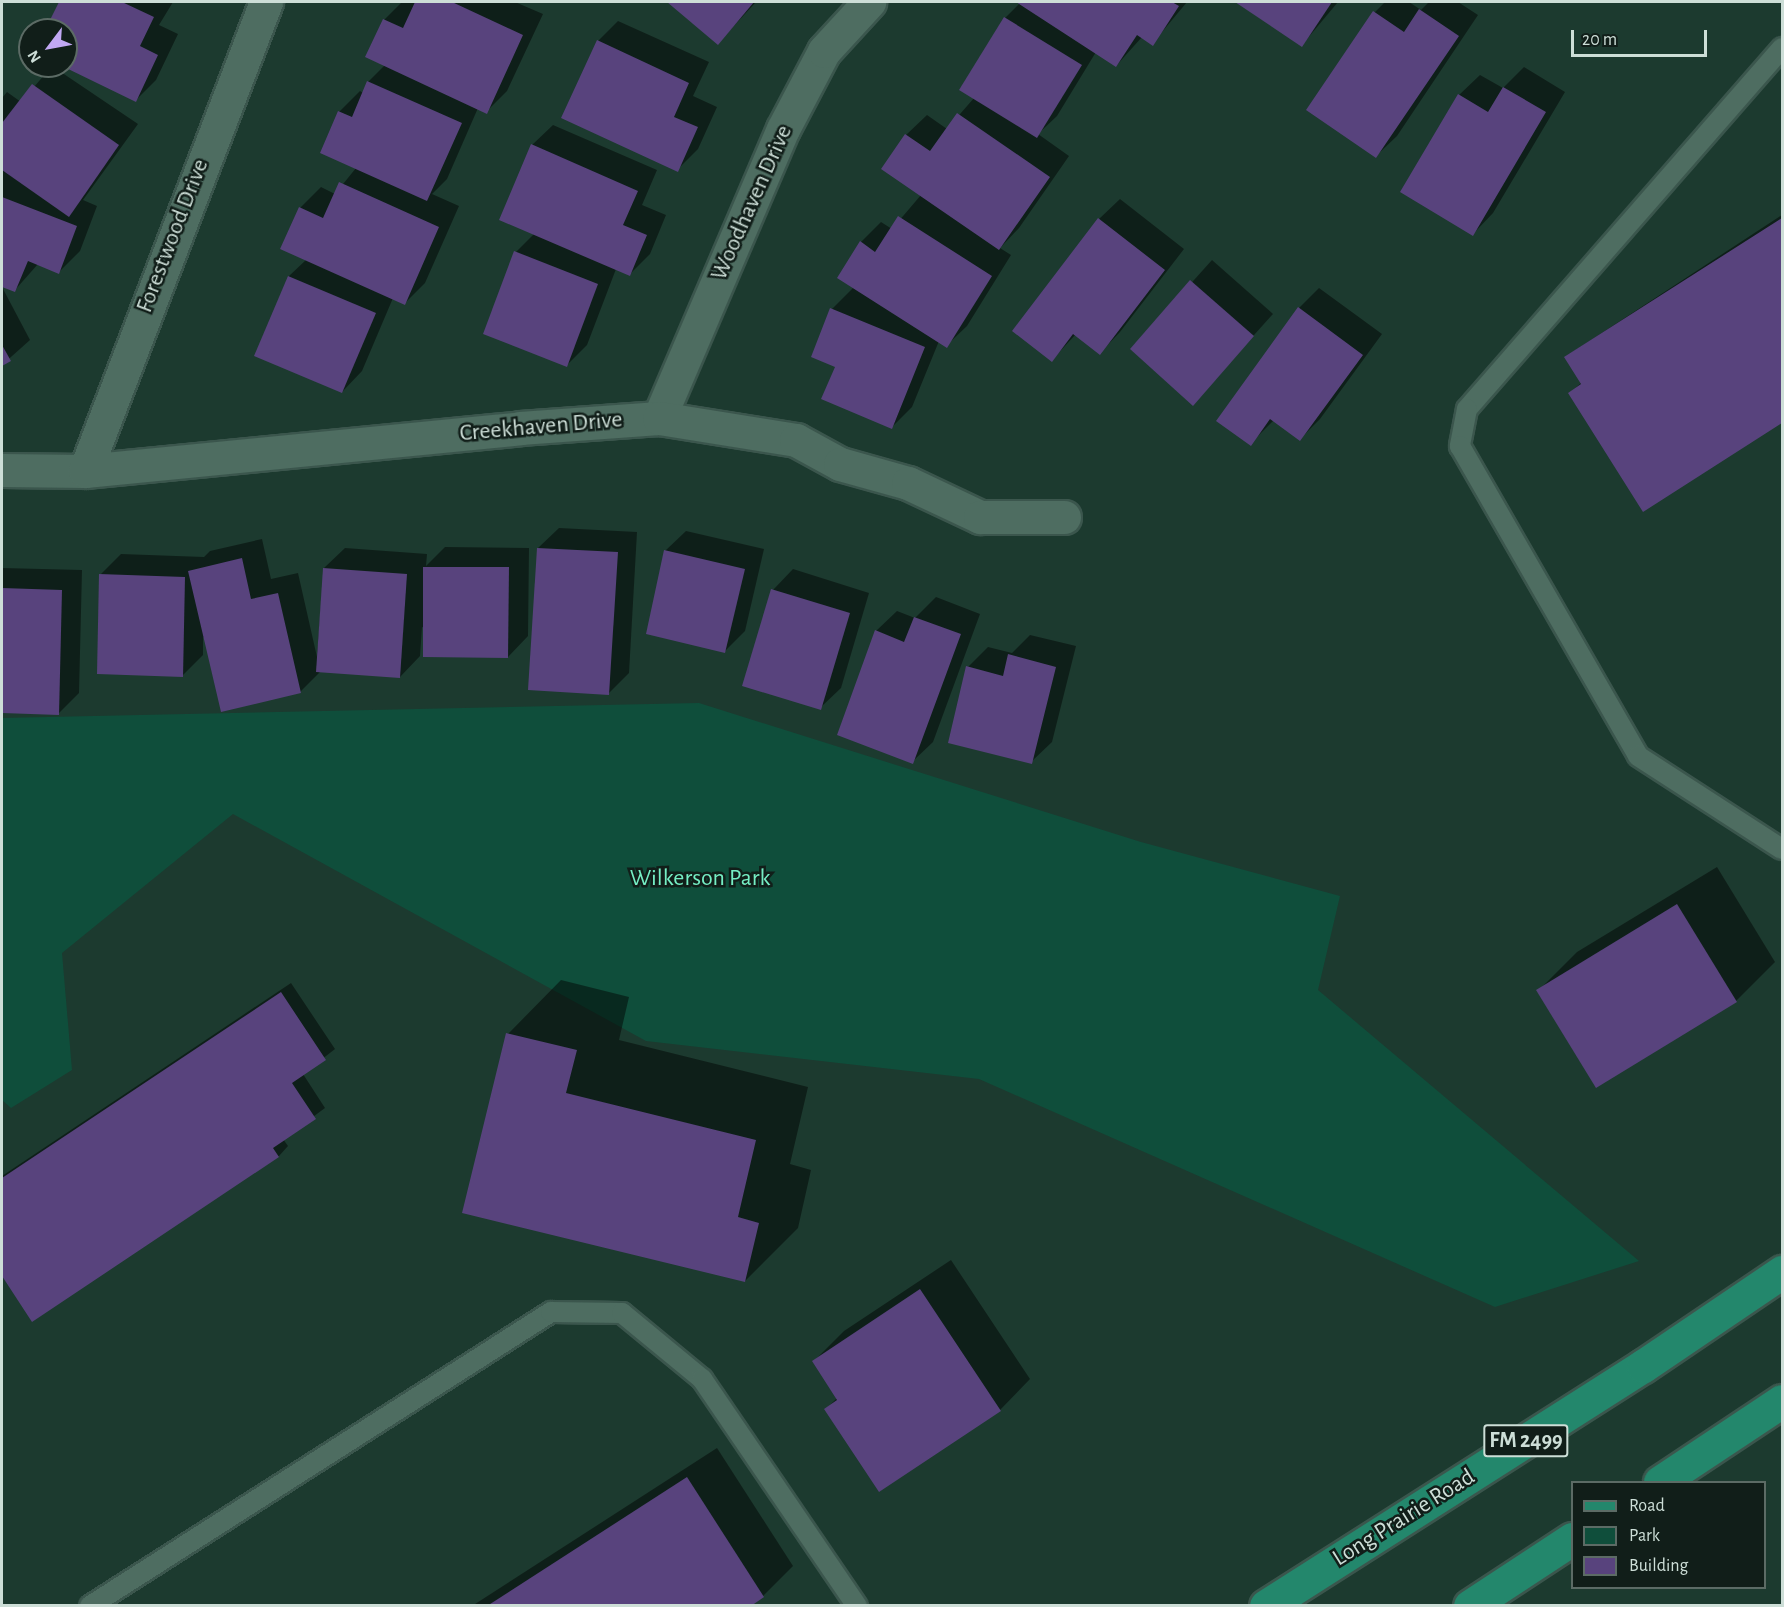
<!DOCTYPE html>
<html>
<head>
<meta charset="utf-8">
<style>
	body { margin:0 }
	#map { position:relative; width:1784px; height:1607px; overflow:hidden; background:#1c3a2f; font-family:"Alegreya Sans",sans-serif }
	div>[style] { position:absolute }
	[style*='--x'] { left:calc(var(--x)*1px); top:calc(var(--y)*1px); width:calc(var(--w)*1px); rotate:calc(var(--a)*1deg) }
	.green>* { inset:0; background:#0f4e3b }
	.shadow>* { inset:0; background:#0007 }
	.building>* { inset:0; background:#58437d }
	.roads { filter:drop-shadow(2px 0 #3b564d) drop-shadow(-2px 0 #3b564d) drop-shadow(0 2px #3b564d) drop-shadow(0 -2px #3b564d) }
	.lane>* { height:20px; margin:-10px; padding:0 10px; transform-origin:10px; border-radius:10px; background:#4e6d61 }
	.street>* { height:33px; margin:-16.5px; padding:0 16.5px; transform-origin:16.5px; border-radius:16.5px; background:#4e6d61 }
	.primary>* { height:33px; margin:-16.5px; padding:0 16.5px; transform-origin:16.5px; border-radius:16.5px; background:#23876c }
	span { translate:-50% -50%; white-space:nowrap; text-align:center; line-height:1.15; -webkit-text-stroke:5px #111e19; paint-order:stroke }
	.shield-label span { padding:2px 4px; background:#111e19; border:2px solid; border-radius:4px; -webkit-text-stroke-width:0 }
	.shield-label { font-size:22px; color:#cdded7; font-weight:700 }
	.street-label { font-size:24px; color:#cdded7 }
	.park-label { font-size:24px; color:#75eec4 }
	.frame { position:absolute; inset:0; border:3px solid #cdded7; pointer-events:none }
	.legend { position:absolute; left:1571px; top:1481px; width:195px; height:108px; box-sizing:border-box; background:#111e19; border:2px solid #5c6b65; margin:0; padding:8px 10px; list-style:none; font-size:18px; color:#cdded7 }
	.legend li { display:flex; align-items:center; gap:12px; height:30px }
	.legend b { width:30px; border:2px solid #5c6b65 }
	.north { position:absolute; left:18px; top:18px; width:60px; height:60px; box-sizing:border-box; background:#111e19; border:2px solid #5c6b65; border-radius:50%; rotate:238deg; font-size:16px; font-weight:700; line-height:24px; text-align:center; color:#cdded7 }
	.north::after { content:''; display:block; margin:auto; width:21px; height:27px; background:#c1a8f3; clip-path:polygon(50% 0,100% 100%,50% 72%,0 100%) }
	.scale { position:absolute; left:1571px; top:30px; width:136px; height:27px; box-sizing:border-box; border:3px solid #cdded7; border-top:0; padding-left:8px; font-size:18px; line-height:21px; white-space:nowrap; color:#cdded7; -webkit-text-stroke:4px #111e19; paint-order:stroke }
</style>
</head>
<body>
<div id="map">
	<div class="green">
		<i style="clip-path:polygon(699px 703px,1141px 842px,1340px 896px,1318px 990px,1639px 1261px,1495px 1307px,979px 1079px,646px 1041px,233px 814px,62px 953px,72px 1070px,11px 1108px,2px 1100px,2px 718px)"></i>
	</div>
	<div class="shadow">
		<i style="clip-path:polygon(61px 2px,173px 2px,159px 25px,178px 34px,156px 80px,136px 100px,65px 66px,66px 30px,47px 30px)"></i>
		<i style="clip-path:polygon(402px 2px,515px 2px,543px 14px,507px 91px,486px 112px,478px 108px,447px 179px,432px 194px,459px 206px,425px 283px,405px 303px,393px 298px,362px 371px,342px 392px,256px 355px,289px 276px,307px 259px,300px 208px,321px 187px,335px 194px,356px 168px,339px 112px,360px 91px,363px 93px,368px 82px,385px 65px,384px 20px)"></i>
		<i style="clip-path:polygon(669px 2px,756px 2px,718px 43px)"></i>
		<i style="clip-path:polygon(1021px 2px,1187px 2px,1152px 44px,1142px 37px,1116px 66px,1096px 52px,1057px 116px,1038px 134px,1069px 156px,1019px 228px,1000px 248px,1011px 255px,967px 326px,946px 346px,939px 341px,912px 407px,892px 427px,837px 366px,832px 309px,854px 287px,861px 242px,881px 222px,892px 229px,921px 195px,906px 135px,927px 115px,947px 129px,974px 98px,1005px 18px)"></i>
		<i style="clip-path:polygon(1237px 2px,1338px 2px,1302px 45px)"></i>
		<i style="clip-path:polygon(1385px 2px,1409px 2px,1421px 10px,1429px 2px,1458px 2px,1478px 15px,1397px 136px,1376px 156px,1375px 12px)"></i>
		<i style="clip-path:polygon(618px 21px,709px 62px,693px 96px,717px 107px,698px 149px,677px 170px,598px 41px)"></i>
		<i style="clip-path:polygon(52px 66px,138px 124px,83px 200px,97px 206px,80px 251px,59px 272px,38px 264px,15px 290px,2px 285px,2px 98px,7px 92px,21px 102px)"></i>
		<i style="clip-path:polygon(1524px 67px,1565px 92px,1493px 213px,1473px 234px,1459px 95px,1480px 75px,1503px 88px)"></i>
		<i style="clip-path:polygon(553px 125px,657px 170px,642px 205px,666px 215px,650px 254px,629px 275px,616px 269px,587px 345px,567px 365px,516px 252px,534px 234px,532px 145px)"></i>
		<i style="clip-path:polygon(1120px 199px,1184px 249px,1120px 332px,1100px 353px,1076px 334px,1052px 360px,1099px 219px)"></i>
		<i style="clip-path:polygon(1782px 215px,1782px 422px,1644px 510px,1570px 393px,1582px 382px,1565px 357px)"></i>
		<i style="clip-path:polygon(1212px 260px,1273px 314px,1193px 403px,1132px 349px)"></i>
		<i style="clip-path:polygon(2px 287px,30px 340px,2px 365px)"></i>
		<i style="clip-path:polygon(1319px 288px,1382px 334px,1320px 419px,1300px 439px,1274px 420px,1250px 444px,1299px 308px)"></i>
		<i style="clip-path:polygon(559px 528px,637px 532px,629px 673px,609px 693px,538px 548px)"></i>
		<i style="clip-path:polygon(686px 531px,764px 549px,745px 631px,725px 651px,665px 551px)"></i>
		<i style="clip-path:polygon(262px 539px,271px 579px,298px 573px,317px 657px,324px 568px,345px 548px,427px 554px,426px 566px,445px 547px,529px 548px,528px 636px,508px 657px,422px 627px,420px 656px,400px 677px,321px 671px,300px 692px,203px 637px,203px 655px,183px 675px,100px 575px,121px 554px,204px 557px,210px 551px)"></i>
		<i style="clip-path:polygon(2px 568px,82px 570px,79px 693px,59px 713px,2px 712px)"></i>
		<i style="clip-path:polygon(793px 569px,869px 593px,841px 688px,820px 708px,773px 590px)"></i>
		<i style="clip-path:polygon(936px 597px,980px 614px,933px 742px,912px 762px,876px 631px,897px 611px,915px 618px)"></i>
		<i style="clip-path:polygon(1030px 635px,1076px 646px,1052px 742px,1031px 762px,968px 667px,988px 647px,1012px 653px)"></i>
		<i style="clip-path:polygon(1717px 867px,1775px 962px,1736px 1001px,1538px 991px,1577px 952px)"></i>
		<i style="clip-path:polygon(561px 980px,629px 997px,619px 1040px,808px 1087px,790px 1164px,811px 1170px,798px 1228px,745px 1281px,508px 1034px)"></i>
		<i style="clip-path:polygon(291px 983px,335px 1049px,303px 1074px,325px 1108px,283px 1139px,288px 1146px,279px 1156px,32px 1320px,2px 1273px,2px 1176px)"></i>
		<i style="clip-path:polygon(951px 1260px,1030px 1379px,1000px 1410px,826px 1409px,838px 1397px,814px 1361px,844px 1331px)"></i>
		<i style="clip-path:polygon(717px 1448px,793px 1566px,763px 1596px,716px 1606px,472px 1606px)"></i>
	</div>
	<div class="building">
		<i style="clip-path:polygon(59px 2px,122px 2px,154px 17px,140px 46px,158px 55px,136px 102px,62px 66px,66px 66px,66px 30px,45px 30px)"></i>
		<i style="clip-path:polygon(415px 2px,452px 2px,523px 35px,487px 114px,365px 57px,383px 19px,403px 28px)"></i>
		<i style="clip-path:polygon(667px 2px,754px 2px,718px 45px)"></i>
		<i style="clip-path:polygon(1016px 2px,1172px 2px,1179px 6px,1153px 46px,1137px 35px,1116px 67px)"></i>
		<i style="clip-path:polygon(1235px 2px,1332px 2px,1302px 47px)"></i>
		<i style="clip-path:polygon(1419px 9px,1459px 36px,1376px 158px,1306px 110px,1373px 11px,1404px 32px)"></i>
		<i style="clip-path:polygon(1004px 17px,1082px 65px,1037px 138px,959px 90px)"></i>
		<i style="clip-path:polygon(597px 40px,689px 83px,674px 117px,698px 127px,678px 172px,561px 118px)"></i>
		<i style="clip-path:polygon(367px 81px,462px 123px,427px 201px,320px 153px,338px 111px,352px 117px)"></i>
		<i style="clip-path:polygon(32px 84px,119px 145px,69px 217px,2px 170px,2px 123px)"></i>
		<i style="clip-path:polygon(1503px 87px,1546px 112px,1473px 236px,1400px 192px,1458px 94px,1488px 112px)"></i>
		<i style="clip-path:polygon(957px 113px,1050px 177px,999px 250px,881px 169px,905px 134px,930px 151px)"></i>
		<i style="clip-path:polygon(531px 144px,638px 191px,623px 225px,647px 235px,630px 276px,499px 220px)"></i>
		<i style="clip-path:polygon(339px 182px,439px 227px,405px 305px,280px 249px,299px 207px,323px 218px)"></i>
		<i style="clip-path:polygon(2px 197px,77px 226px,59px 274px,28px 261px,15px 292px,2px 287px)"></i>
		<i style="clip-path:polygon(898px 216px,992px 276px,947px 348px,837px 278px,860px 241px,875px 252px)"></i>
		<i style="clip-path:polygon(1098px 218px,1165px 270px,1100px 355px,1073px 334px,1052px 362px,1012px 331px)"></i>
		<i style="clip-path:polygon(1782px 218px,1782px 423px,1643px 512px,1568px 393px,1581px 384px,1564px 357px)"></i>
		<i style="clip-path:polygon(514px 251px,598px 284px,567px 367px,483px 334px)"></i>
		<i style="clip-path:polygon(288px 276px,376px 313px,342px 393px,254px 356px)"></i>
		<i style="clip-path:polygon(1190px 280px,1254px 336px,1193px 406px,1130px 349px)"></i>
		<i style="clip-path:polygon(1298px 307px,1363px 355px,1300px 441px,1270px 419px,1251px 446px,1216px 421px)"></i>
		<i style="clip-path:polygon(830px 308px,925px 347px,892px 429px,821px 399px,835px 367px,811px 357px)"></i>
		<i style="clip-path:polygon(2px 345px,11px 361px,2px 366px)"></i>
		<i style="clip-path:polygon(537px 548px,618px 552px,609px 695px,528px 690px)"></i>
		<i style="clip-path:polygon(664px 550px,745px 569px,725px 653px,646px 634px)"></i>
		<i style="clip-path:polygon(242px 558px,251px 599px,278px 593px,301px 693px,221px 712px,188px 571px)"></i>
		<i style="clip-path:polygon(423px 567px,509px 567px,508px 658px,423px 657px)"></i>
		<i style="clip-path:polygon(323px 568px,407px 574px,400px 678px,316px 672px)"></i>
		<i style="clip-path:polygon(99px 574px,185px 577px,183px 677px,97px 674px)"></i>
		<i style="clip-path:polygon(2px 588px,62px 590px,59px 715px,2px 713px)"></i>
		<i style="clip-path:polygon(771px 589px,850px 613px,821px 710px,742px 686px)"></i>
		<i style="clip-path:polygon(914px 617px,961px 634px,913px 764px,837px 735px,875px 630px,904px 642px)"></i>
		<i style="clip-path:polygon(1008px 654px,1056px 667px,1032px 764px,948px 743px,966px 666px,1003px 676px)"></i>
		<i style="clip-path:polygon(1677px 904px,1737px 1002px,1596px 1088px,1536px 990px)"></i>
		<i style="clip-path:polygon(281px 992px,326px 1060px,292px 1083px,316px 1119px,273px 1148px,279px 1157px,32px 1322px,2px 1276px,2px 1178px)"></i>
		<i style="clip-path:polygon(506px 1033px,577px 1050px,566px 1093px,756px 1140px,738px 1217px,759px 1223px,745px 1282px,462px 1213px)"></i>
		<i style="clip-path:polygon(920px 1289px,1001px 1411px,879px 1492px,824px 1409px,837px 1400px,812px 1361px)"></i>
		<i style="clip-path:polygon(687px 1477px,764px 1597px,751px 1606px,487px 1606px)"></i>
	</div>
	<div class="roads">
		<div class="lane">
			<i style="--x:1782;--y:48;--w:479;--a:131.1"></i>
			<i style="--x:1467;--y:409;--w:38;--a:101"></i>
			<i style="--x:1460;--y:446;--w:357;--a:60.1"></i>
			<i style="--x:1638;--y:756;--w:171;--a:32.9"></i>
			<i style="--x:90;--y:1606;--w:547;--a:-32.53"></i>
			<i style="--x:551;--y:1312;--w:71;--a:0.8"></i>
			<i style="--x:622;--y:1313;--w:104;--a:39.5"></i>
			<i style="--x:702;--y:1379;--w:275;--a:55.7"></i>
		</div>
		<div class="street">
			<i style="--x:659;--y:418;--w:314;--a:-66.8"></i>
			<i style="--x:783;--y:129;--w:88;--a:-62.3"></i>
			<i style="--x:824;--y:51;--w:67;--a:-47.4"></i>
			<i style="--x:2;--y:470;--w:83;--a:0.7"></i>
			<i style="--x:85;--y:471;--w:437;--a:-5.6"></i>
			<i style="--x:520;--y:428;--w:139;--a:-4.1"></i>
			<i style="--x:659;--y:418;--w:139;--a:9.1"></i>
			<i style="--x:796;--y:440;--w:50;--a:28.6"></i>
			<i style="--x:840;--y:464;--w:71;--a:15.6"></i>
			<i style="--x:908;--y:483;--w:80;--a:25.3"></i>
			<i style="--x:980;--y:517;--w:84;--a:0"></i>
			<i style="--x:85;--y:471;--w:503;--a:-68.9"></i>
		</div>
		<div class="primary">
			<i style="--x:1660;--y:1482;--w:146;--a:-33.6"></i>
			<i style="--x:1266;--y:1606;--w:447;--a:-32.5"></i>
			<i style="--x:1643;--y:1366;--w:168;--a:-34.1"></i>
			<i style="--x:1470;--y:1606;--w:122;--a:-33.3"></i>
		</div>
	</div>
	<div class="shield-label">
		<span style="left:1526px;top:1441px">FM 2499</span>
	</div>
	<div class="street-label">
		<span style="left:752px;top:203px;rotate:-66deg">Woodhaven Drive</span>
		<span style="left:173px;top:236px;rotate:-69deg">Forestwood Drive</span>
		<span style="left:541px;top:427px;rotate:-5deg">Creekhaven Drive</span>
		<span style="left:1404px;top:1518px;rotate:-32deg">Long Prairie Road</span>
	</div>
	<div class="park-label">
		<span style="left:700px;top:879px">Wilkerson Park</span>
	</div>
	<div class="frame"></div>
	<ul class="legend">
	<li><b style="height:8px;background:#23876c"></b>Road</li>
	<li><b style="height:16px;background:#0f4e3b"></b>Park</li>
	<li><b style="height:16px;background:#58437d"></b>Building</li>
	</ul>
	<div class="north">N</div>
	<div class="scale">20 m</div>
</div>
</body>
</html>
